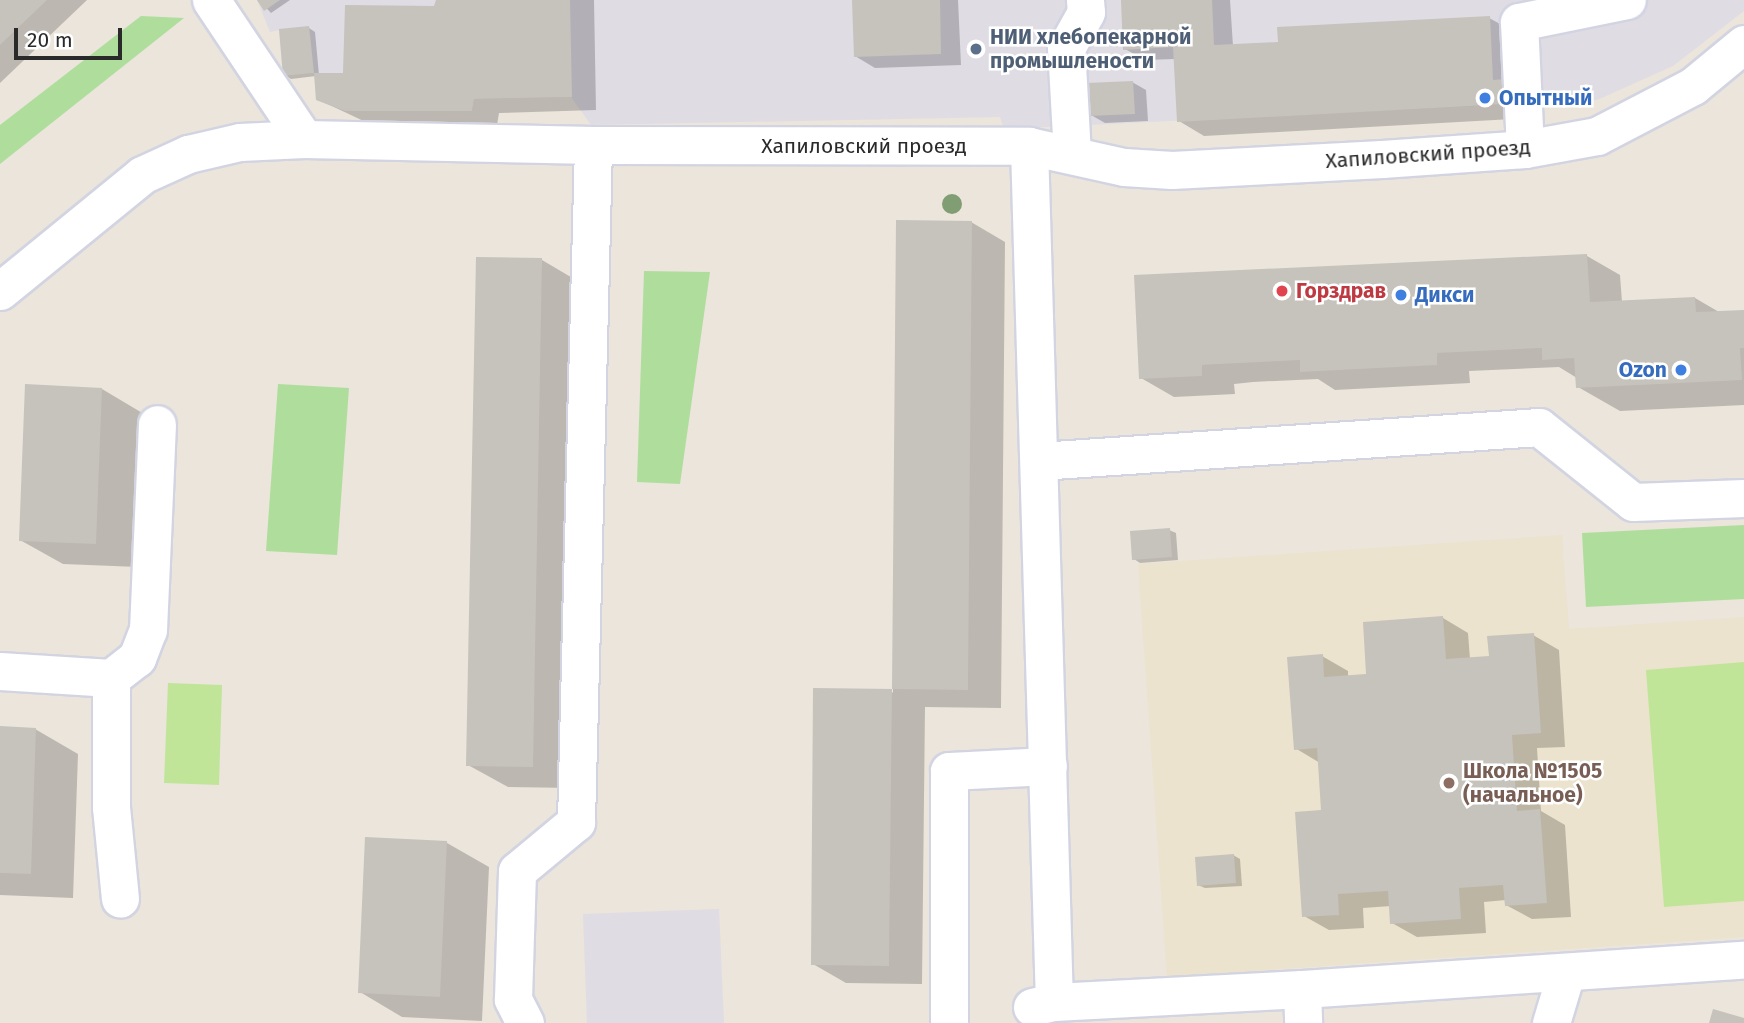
<!DOCTYPE html>
<html>
<head>
<meta charset="utf-8">
<style>
	body { margin:0 }
	#map { position:relative; width:1744px; height:1023px; overflow:hidden; background:#ebe5dc; font-family:"Fira Sans",sans-serif }
	div>[style] { position:absolute }
	[style*='--x'] { left:calc(var(--x)*1px); top:calc(var(--y)*1px); width:calc(var(--w)*1px); rotate:calc(var(--a)*1deg) }
	.industrial>* { inset:0; background:#dfdce4 }
	.education>* { inset:0; background:#ebe3cd }
	.green>* { inset:0; background:#afde9c }
	.pitch>* { inset:0; background:#c0e598 }
	.shadow>* { inset:0; background:#0003 }
	.building>* { inset:0; background:#c6c2bc }
	.roads { filter:drop-shadow(2px 0 #d2d4e1) drop-shadow(-2px 0 #d2d4e1) drop-shadow(0 2px #d2d4e1) drop-shadow(0 -2px #d2d4e1) }
	.minor>* { height:37px; margin:-18.5px; padding:0 18.5px; transform-origin:18.5px; border-radius:18.5px; background:#fff }
	.trees>* { width:20px; height:20px; margin:-10px; border-radius:50%; background:#809d74 }
	.dots>* { width:19px; height:19px; translate:-50% -50%; box-sizing:border-box; border:4px solid #fff; border-radius:50% }
	span { translate:-50% -50%; white-space:nowrap; text-align:center; line-height:1.15; -webkit-text-stroke:5px #fff; paint-order:stroke }
	.service-label { font-size:21px; color:#4e5e75; font-weight:700 }
	.left { translate:0 -50%; text-align:left }
	.shop-label { font-size:21px; color:#366cbe; font-weight:700 }
	.right { translate:-100% -50%; text-align:right }
	.street-label { font-size:21px; color:#2a2a2a }
	.health-label { font-size:21px; color:#be3a42; font-weight:700 }
	.education-label { font-size:21px; color:#785e54; font-weight:700 }
	.scale { position:absolute; left:14px; top:28px; width:108px; height:32px; box-sizing:border-box; border:4px solid #2a2a2a; border-top:0; padding-left:9px; font-size:21px; line-height:24px; white-space:nowrap; color:#2a2a2a; -webkit-text-stroke:5px #fff; paint-order:stroke }
</style>
</head>
<body>
<div id="map">
	<div class="industrial">
		<i style="clip-path:polygon(257px 0,1744px 0,1744px 11px,1673px 66px,1597px 100px,1004px 129px,1000px 117px,591px 125px,571px 97px,474px 99px,472px 111px,345px 111px,316px 100px,314px 73px,283px 76px,279px 30px,270px 32px)"></i>
		<i style="clip-path:polygon(719px 909px,724px 1023px,587px 1023px,583px 914px)"></i>
	</div>
	<div class="education">
		<i style="clip-path:polygon(1562px 535px,1569px 629px,1744px 617px,1744px 937px,1167px 977px,1138px 564px)"></i>
	</div>
	<div class="green">
		<i style="clip-path:polygon(141px 16px,184px 18px,0 164px,0 125px)"></i>
		<i style="clip-path:polygon(644px 271px,710px 272px,680px 484px,637px 482px)"></i>
		<i style="clip-path:polygon(278px 384px,349px 388px,337px 555px,266px 551px)"></i>
		<i style="clip-path:polygon(1744px 525px,1744px 599px,1586px 607px,1582px 533px)"></i>
	</div>
	<div class="pitch">
		<i style="clip-path:polygon(1744px 662px,1744px 901px,1664px 907px,1646px 670px)"></i>
		<i style="clip-path:polygon(168px 683px,222px 685px,219px 785px,164px 783px)"></i>
	</div>
	<div class="shadow">
		<i style="clip-path:polygon(0 0,87px 0,0 83px)"></i>
		<i style="clip-path:polygon(259px 0,290px 0,271px 13px)"></i>
		<i style="clip-path:polygon(438px 0,594px 0,596px 110px,499px 113px,497px 125px,372px 125px,317px 99px,316px 76px,291px 79px,285px 75px,309px 28px,315px 32px,319px 75px,345px 75px,435px 8px)"></i>
		<i style="clip-path:polygon(854px 0,958px 0,961px 65px,875px 68px,855px 56px)"></i>
		<i style="clip-path:polygon(1123px 0,1230px 0,1233px 46px,1279px 43px,1489px 18px,1515px 32px,1532px 118px,1204px 136px,1179px 121px,1175px 59px,1145px 60px,1125px 49px)"></i>
		<i style="clip-path:polygon(1132px 82px,1146px 90px,1148px 121px,1105px 123px,1091px 115px)"></i>
		<i style="clip-path:polygon(897px 222px,971px 222px,1005px 242px,1001px 708px,925px 707px,922px 984px,846px 983px,813px 964px,891px 691px,893px 693px)"></i>
		<i style="clip-path:polygon(1587px 256px,1620px 275px,1622px 302px,1695px 298px,1719px 312px,1744px 311px,1744px 405px,1620px 411px,1578px 387px,1577px 378px,1559px 367px,1469px 371px,1470px 383px,1335px 390px,1318px 379px,1253px 382px,1234px 384px,1235px 394px,1174px 397px,1141px 378px)"></i>
		<i style="clip-path:polygon(542px 260px,581px 283px,572px 788px,508px 787px,468px 765px)"></i>
		<i style="clip-path:polygon(102px 389px,144px 414px,138px 567px,63px 564px,20px 540px)"></i>
		<i style="clip-path:polygon(1169px 530px,1176px 533px,1178px 560px,1140px 563px,1134px 559px)"></i>
		<i style="clip-path:polygon(1443px 618px,1468px 633px,1470px 659px,1491px 658px,1533px 635px,1559px 650px,1565px 747px,1537px 748px,1541px 811px,1565px 825px,1571px 917px,1532px 919px,1506px 905px,1506px 900px,1484px 902px,1486px 933px,1417px 937px,1392px 923px,1391px 906px,1363px 908px,1364px 928px,1329px 930px,1304px 916px,1323px 812px,1320px 763px,1295px 748px,1322px 656px,1348px 671px,1348px 677px,1368px 676px)"></i>
		<i style="clip-path:polygon(0 728px,35px 729px,78px 754px,73px 898px,0 895px)"></i>
		<i style="clip-path:polygon(447px 843px,489px 867px,482px 1021px,402px 1017px,360px 992px)"></i>
		<i style="clip-path:polygon(1233px 855px,1240px 859px,1242px 886px,1205px 888px,1198px 885px)"></i>
	</div>
	<div class="building">
		<i style="clip-path:polygon(0 0,47px 0,0 45px)"></i>
		<i style="clip-path:polygon(257px 0,280px 0,264px 11px)"></i>
		<i style="clip-path:polygon(436px 0,570px 0,572px 97px,474px 99px,472px 111px,345px 111px,316px 100px,314px 73px,343px 73px,345px 5px,434px 6px)"></i>
		<i style="clip-path:polygon(852px 0,940px 0,941px 54px,854px 57px)"></i>
		<i style="clip-path:polygon(1121px 0,1212px 0,1214px 45px,1278px 42px,1277px 27px,1490px 16px,1493px 80px,1506px 79px,1507px 104px,1177px 122px,1173px 47px,1123px 50px)"></i>
		<i style="clip-path:polygon(309px 26px,314px 73px,283px 76px,279px 29px)"></i>
		<i style="clip-path:polygon(1133px 81px,1135px 114px,1089px 116px,1087px 83px)"></i>
		<i style="clip-path:polygon(896px 220px,972px 221px,968px 690px,892px 689px,889px 966px,811px 965px,813px 688px,892px 689px)"></i>
		<i style="clip-path:polygon(1587px 254px,1590px 302px,1695px 297px,1696px 312px,1744px 310px,1744px 348px,1740px 348px,1742px 380px,1576px 388px,1574px 358px,1542px 360px,1542px 348px,1437px 353px,1437px 365px,1300px 372px,1300px 360px,1219px 364px,1202px 365px,1202px 376px,1139px 379px,1134px 275px)"></i>
		<i style="clip-path:polygon(476px 257px,542px 258px,533px 767px,466px 766px)"></i>
		<i style="clip-path:polygon(25px 384px,102px 388px,96px 544px,19px 541px)"></i>
		<i style="clip-path:polygon(1170px 528px,1172px 557px,1132px 560px,1130px 531px)"></i>
		<i style="clip-path:polygon(1443px 616px,1446px 659px,1489px 656px,1487px 636px,1534px 633px,1541px 733px,1512px 735px,1517px 811px,1540px 809px,1547px 903px,1505px 906px,1503px 885px,1459px 888px,1461px 919px,1390px 924px,1388px 891px,1338px 894px,1339px 915px,1302px 917px,1295px 812px,1321px 810px,1317px 748px,1294px 750px,1287px 657px,1323px 654px,1324px 677px,1366px 674px,1363px 622px)"></i>
		<i style="clip-path:polygon(0 726px,36px 728px,31px 874px,0 873px)"></i>
		<i style="clip-path:polygon(365px 837px,447px 841px,440px 997px,358px 993px)"></i>
		<i style="clip-path:polygon(1234px 854px,1236px 883px,1197px 886px,1195px 857px)"></i>
		<i style="clip-path:polygon(1713px 1009px,1744px 1018px,1744px 1023px,1709px 1023px)"></i>
	</div>
	<div class="roads">
		<div class="minor">
			<i style="--x:211;--y:0;--w:167;--a:56.2"></i>
			<i style="--x:1029;--y:146;--w:856;--a:88.33"></i>
			<i style="--x:1525;--y:149;--w:127;--a:-92.7"></i>
			<i style="--x:1519;--y:22;--w:110;--a:-11.5"></i>
			<i style="--x:1072;--y:154;--w:106;--a:-93.2"></i>
			<i style="--x:1066;--y:48;--w:41;--a:-60.9"></i>
			<i style="--x:1086;--y:12;--w:12;--a:-95"></i>
			<i style="--x:0;--y:291;--w:183;--a:-39.2"></i>
			<i style="--x:142;--y:175;--w:51;--a:-24.5"></i>
			<i style="--x:188;--y:154;--w:53;--a:-13"></i>
			<i style="--x:240;--y:142;--w:64;--a:-2.7"></i>
			<i style="--x:304;--y:139;--w:289;--a:1.2"></i>
			<i style="--x:593;--y:145;--w:436;--a:0.1"></i>
			<i style="--x:1029;--y:146;--w:97;--a:12.5"></i>
			<i style="--x:1124;--y:167;--w:48;--a:3.6"></i>
			<i style="--x:1172;--y:170;--w:210;--a:-3"></i>
			<i style="--x:1382;--y:159;--w:143;--a:-4"></i>
			<i style="--x:1525;--y:149;--w:73;--a:-10.2"></i>
			<i style="--x:1597;--y:136;--w:108;--a:-27.5"></i>
			<i style="--x:1693;--y:86;--w:66;--a:-39.5"></i>
			<i style="--x:1039;--y:461;--w:501;--a:-3.89"></i>
			<i style="--x:1539;--y:427;--w:120;--a:38.6"></i>
			<i style="--x:1633;--y:502;--w:111;--a:-2.1"></i>
			<i style="--x:0;--y:671;--w:111;--a:3.6"></i>
			<i style="--x:111;--y:678;--w:33;--a:-38"></i>
			<i style="--x:137;--y:658;--w:30;--a:-69"></i>
			<i style="--x:148;--y:630;--w:206;--a:-87.5"></i>
			<i style="--x:111;--y:678;--w:129;--a:90"></i>
			<i style="--x:111;--y:807;--w:92;--a:84.4"></i>
			<i style="--x:1302;--y:989;--w:34;--a:88"></i>
			<i style="--x:1032;--y:1007;--w:23;--a:-13"></i>
			<i style="--x:1054;--y:1002;--w:248;--a:-3"></i>
			<i style="--x:1302;--y:989;--w:443;--a:-3.8"></i>
			<i style="--x:525;--y:1023;--w:27;--a:-117"></i>
			<i style="--x:513;--y:999;--w:128;--a:-88.2"></i>
			<i style="--x:517;--y:871;--w:77;--a:-39.7"></i>
			<i style="--x:576;--y:822;--w:677;--a:-88.56"></i>
			<i style="--x:949;--y:1023;--w:252;--a:-90"></i>
			<i style="--x:949;--y:771;--w:99;--a:-2.9"></i>
			<i style="--x:1551;--y:1023;--w:52;--a:-73.3"></i>
		</div>
	</div>
	<div class="trees">
		<i style="left:952px;top:204px"></i>
	</div>
	<div class="dots">
		<i style="left:976px;top:49px;background:#5c6f8a"></i>
		<i style="left:1485px;top:98px;background:#3f7fe0"></i>
		<i style="left:1282px;top:291px;background:#e0444e"></i>
		<i style="left:1401px;top:295px;background:#3f7fe0"></i>
		<i style="left:1681px;top:370px;background:#3f7fe0"></i>
		<i style="left:1449px;top:783px;background:#8d6e63"></i>
	</div>
	<div class="service-label">
		<span class="left" style="left:990px;top:49px">НИИ хлебопекарной<br>промышлености</span>
	</div>
	<div class="shop-label">
		<span class="left" style="left:1499px;top:98px">Опытный</span>
		<span class="left" style="left:1415px;top:295px">Дикси</span>
		<span class="right" style="left:1667px;top:370px">Ozon</span>
	</div>
	<div class="street-label">
		<span style="left:864px;top:146px">Хапиловский проезд</span>
		<span style="left:1428px;top:154px;rotate:-4deg">Хапиловский проезд</span>
	</div>
	<div class="health-label">
		<span class="left" style="left:1296px;top:291px">Горздрав</span>
	</div>
	<div class="education-label">
		<span class="left" style="left:1463px;top:783px">Школа №1505<br>(начальное)</span>
	</div>
	<div class="scale">20 m</div>
</div>
</body>
</html>
